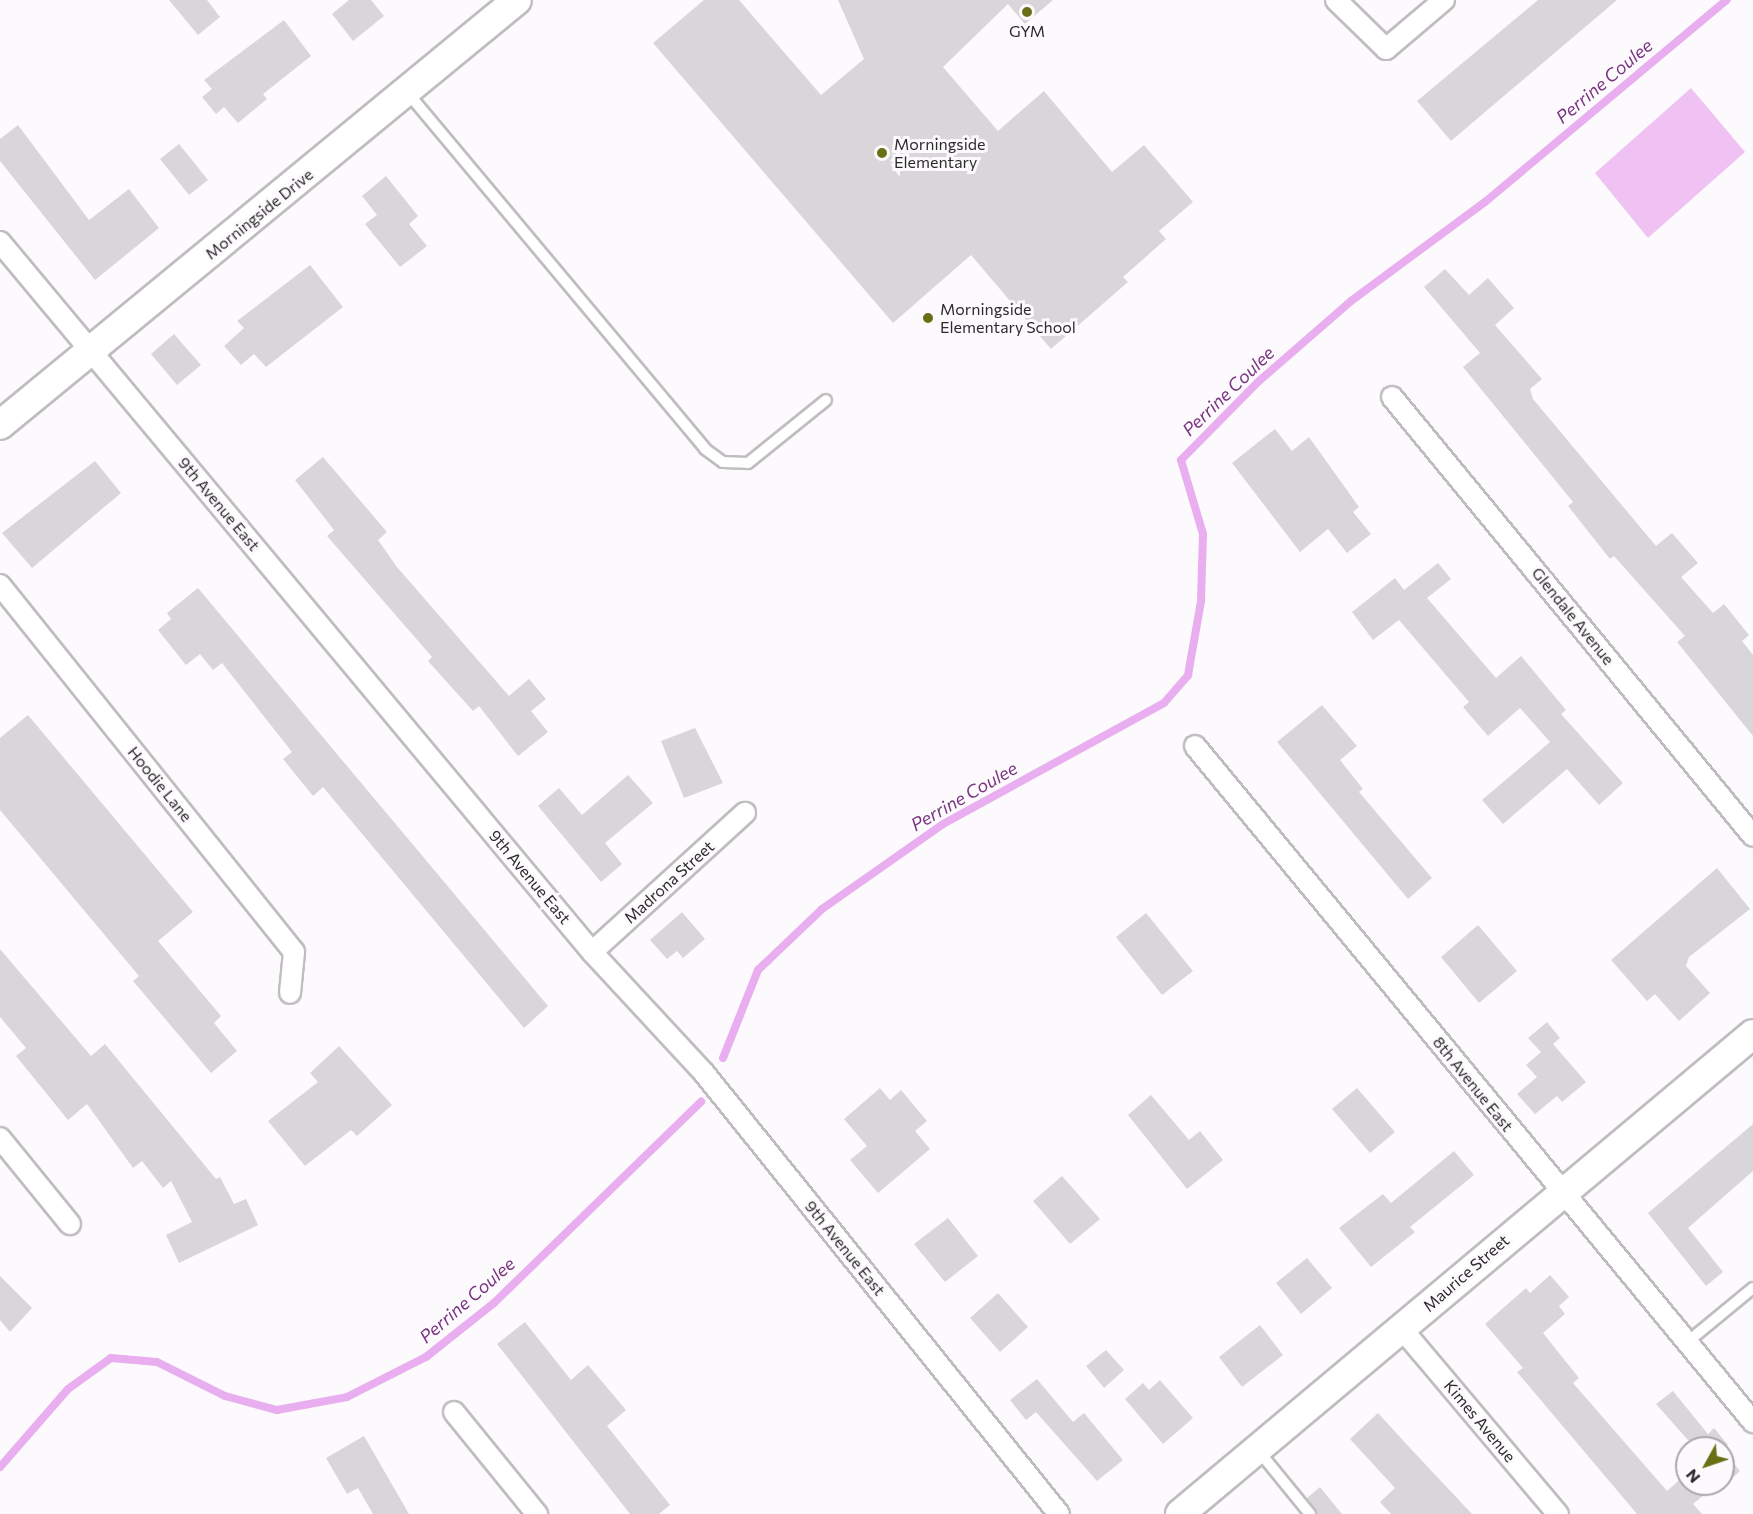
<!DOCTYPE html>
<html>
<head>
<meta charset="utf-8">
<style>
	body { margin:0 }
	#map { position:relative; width:1753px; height:1514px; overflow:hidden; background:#fdfafd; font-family:Commissioner,sans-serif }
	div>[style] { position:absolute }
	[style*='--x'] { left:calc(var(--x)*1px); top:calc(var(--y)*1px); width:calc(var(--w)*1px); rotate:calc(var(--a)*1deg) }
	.green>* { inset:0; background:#efc2f3 }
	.stream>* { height:8px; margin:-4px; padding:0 4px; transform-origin:4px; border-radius:4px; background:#e9aeef }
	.building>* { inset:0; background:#d9d6d9 }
	.roads { filter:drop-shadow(2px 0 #c0bdc0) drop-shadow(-2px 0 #c0bdc0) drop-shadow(0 2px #c0bdc0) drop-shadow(0 -2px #c0bdc0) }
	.lane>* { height:10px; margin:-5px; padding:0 5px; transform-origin:5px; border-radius:5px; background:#fff }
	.street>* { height:20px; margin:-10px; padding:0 10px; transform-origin:10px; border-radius:10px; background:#fff }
	.secondary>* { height:28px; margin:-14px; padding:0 14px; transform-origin:14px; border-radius:14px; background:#fff }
	.dots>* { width:16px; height:16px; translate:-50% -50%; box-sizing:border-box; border:3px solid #fdfafd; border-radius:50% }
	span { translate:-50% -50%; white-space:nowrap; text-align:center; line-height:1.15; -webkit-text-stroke:6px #fdfafd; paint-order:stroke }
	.poi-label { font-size:16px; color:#2c2b2c }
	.left { translate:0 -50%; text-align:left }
	.street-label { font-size:16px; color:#2c2b2c }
	.water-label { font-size:18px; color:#783480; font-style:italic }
	.north { position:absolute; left:1675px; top:1436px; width:60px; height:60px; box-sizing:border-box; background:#fdfafd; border:2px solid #a9a7a9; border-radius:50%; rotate:230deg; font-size:16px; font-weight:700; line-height:24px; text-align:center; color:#2c2b2c }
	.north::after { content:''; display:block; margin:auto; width:21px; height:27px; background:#696f15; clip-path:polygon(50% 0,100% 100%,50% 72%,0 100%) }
</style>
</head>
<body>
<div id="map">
	<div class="green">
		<i style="clip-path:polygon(1691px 88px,1745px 152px,1648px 238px,1595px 173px)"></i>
	</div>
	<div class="stream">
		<i style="--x:723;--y:1058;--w:95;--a:-68.3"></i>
		<i style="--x:758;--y:970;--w:88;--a:-43.6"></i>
		<i style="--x:822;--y:909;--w:148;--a:-35.1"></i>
		<i style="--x:943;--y:824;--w:252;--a:-28.7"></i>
		<i style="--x:1164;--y:703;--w:37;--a:-49"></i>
		<i style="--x:1188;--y:675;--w:75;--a:-80"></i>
		<i style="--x:1201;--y:601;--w:67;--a:-88.3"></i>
		<i style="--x:1203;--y:534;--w:77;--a:-106.6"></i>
		<i style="--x:1181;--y:460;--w:111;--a:-45.4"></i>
		<i style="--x:1259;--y:381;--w:122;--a:-41"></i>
		<i style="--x:1351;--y:301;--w:167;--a:-36.5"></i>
		<i style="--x:1485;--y:202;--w:315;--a:-39.9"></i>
		<i style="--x:0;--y:1467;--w:103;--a:-48.9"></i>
		<i style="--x:68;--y:1389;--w:53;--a:-35.8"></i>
		<i style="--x:111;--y:1358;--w:46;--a:5"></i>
		<i style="--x:157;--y:1362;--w:76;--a:26.6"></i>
		<i style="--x:225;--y:1396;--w:54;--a:15.1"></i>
		<i style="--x:277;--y:1410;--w:71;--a:-10.5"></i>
		<i style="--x:347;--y:1397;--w:89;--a:-26.9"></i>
		<i style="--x:426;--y:1357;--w:87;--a:-38.5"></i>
		<i style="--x:494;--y:1303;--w:289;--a:-44.2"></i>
	</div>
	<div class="building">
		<i style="clip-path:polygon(169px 0,207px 0,220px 17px,198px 35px)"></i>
		<i style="clip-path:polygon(349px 0,371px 0,384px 16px,353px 41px,332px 14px)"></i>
		<i style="clip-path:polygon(704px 0,739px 0,821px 95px,864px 59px,838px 0,1053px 0,1025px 24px,1008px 4px,943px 67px,998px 131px,1044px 91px,1112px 172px,1144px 145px,1193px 202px,1159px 231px,1166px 239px,1123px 277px,1128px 282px,1051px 349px,971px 255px,893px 323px,653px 43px)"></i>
		<i style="clip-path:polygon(1538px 0,1617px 0,1451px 141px,1417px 101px)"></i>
		<i style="clip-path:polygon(284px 20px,311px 56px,263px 94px,267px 99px,238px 123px,224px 107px,216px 114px,202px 97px,212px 89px,204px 80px)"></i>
		<i style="clip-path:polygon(18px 125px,89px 220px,129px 189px,159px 228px,95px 280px,0 161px,0 139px)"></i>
		<i style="clip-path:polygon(179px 144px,208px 180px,189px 195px,160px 159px)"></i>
		<i style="clip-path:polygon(386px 176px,418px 216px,409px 224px,427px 246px,400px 267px,365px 224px,377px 215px,362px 196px)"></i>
		<i style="clip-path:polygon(310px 265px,343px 307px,266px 367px,254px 354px,241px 365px,224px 346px,244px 328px,237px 321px)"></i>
		<i style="clip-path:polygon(1445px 269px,1469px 295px,1488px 278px,1514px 308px,1495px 325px,1542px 379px,1530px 389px,1533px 399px,1656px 546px,1672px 533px,1698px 563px,1681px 577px,1713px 613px,1724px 604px,1749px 635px,1742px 641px,1753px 655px,1753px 736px,1677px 642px,1685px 636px,1614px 556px,1610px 559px,1568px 506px,1573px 502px,1463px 367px,1480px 353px,1424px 287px)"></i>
		<i style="clip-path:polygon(174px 334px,201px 365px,177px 385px,151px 354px)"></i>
		<i style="clip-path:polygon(1275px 429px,1292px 451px,1309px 437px,1359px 507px,1353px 512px,1371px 534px,1347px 553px,1328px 529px,1300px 552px,1232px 463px)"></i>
		<i style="clip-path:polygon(323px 457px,387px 532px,378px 540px,397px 567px,509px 696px,529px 679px,546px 699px,531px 711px,548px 732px,518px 756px,479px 706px,473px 711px,428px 661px,432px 657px,327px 536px,334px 530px,295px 480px)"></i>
		<i style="clip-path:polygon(95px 461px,121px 493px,32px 568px,2px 533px)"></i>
		<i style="clip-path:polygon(1438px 563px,1451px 579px,1427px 598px,1496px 678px,1521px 656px,1566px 710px,1561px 714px,1623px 783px,1599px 805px,1567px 769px,1503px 824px,1482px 800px,1550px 742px,1520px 708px,1488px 736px,1463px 707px,1469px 702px,1399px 620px,1373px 640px,1352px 612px,1395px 578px,1404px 590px)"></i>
		<i style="clip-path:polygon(198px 588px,548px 1006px,524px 1028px,323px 787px,313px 796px,283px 759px,292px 752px,222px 663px,213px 670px,200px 654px,186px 665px,158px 630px,171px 619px,167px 613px)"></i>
		<i style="clip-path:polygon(1322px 705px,1357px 746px,1340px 760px,1363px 789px,1359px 792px,1432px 878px,1408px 899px,1277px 742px)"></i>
		<i style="clip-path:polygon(28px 715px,193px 912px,158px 941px,221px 1016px,214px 1023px,237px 1051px,211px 1073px,133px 981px,139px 976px,0 810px,0 738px)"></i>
		<i style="clip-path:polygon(695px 728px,723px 783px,684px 798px,661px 741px)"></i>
		<i style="clip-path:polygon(628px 775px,653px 803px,605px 843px,622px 864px,601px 882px,538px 806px,559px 788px,582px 815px)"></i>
		<i style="clip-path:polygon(1717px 868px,1750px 909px,1689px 957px,1686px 966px,1710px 993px,1679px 1021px,1655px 994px,1647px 1001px,1611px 960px)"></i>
		<i style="clip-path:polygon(682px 912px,705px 939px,683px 958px,677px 951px,667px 959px,650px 940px)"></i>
		<i style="clip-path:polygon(1146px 913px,1193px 971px,1162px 995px,1116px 937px)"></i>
		<i style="clip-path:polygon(1478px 925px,1517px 971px,1479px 1003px,1441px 957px)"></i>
		<i style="clip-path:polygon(0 949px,91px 1056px,105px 1044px,216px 1179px,220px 1177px,234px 1204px,246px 1199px,258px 1225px,179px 1263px,166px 1235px,192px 1222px,171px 1181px,163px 1188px,142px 1161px,133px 1168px,87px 1104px,68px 1120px,16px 1056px,26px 1048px,0 1017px)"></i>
		<i style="clip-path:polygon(1547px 1022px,1560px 1038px,1553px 1044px,1586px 1082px,1562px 1102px,1557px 1096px,1535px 1114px,1517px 1094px,1537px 1077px,1526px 1065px,1541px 1052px,1528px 1038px)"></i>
		<i style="clip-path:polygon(339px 1046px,392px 1105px,357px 1136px,351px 1130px,305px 1166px,268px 1121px,318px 1082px,310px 1073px)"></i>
		<i style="clip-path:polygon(880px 1088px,890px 1100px,901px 1090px,927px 1121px,915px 1131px,930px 1149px,878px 1193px,850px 1160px,867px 1146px,844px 1119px)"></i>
		<i style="clip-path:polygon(1357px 1088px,1395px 1132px,1370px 1153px,1332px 1109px)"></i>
		<i style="clip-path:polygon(1151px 1095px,1189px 1140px,1200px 1131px,1223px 1160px,1187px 1189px,1128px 1115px)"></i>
		<i style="clip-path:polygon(1753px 1124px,1753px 1171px,1688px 1228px,1723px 1272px,1706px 1286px,1648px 1213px)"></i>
		<i style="clip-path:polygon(1454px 1151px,1474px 1175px,1410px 1227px,1415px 1232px,1371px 1267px,1339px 1228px,1383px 1194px,1391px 1203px)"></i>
		<i style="clip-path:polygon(1062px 1176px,1100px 1219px,1070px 1244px,1033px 1201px)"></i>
		<i style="clip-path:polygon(948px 1218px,978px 1256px,945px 1282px,914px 1244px)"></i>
		<i style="clip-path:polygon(1307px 1258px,1332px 1288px,1301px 1314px,1276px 1283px)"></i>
		<i style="clip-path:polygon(1550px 1275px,1569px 1297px,1559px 1306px,1565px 1314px,1543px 1333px,1579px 1378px,1573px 1383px,1667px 1491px,1686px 1474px,1687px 1484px,1704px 1495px,1693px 1504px,1702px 1514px,1637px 1514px,1517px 1372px,1523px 1368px,1485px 1324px,1526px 1288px,1530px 1293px)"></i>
		<i style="clip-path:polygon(0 1276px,32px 1308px,10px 1332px,0 1320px)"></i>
		<i style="clip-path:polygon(998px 1293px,1028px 1327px,1000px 1352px,970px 1318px)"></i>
		<i style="clip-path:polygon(525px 1322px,571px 1380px,588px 1365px,626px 1410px,607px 1426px,670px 1505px,659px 1514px,630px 1514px,497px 1344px)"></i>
		<i style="clip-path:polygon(1260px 1325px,1283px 1355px,1242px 1387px,1219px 1357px)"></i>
		<i style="clip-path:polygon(1106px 1350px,1124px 1370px,1104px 1388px,1086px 1366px)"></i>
		<i style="clip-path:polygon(1037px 1379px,1073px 1422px,1084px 1413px,1123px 1460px,1097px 1481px,1036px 1412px,1026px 1420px,1010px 1400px)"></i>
		<i style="clip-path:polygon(1160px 1380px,1193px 1418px,1163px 1444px,1125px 1399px,1143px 1383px,1149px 1390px)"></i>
		<i style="clip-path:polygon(1673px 1391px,1708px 1434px,1714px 1428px,1728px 1445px,1695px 1448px,1656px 1404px)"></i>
		<i style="clip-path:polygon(1378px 1413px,1410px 1448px,1472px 1514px,1391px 1514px,1380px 1502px,1395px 1488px,1350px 1439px)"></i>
		<i style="clip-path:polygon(364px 1436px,409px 1514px,373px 1514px,358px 1488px,347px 1494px,326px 1458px)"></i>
		<i style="clip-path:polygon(1723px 1451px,1740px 1471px,1726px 1484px,1723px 1480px)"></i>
		<i style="clip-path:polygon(1320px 1487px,1342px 1514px,1317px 1514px,1307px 1498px)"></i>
	</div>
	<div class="roads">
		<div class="lane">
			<i style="--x:407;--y:92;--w:465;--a:50.1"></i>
			<i style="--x:705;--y:449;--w:22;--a:36"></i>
			<i style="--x:723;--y:462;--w:25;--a:2"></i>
			<i style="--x:748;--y:463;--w:100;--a:-38.9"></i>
			<i style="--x:1685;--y:1344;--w:88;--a:-39.5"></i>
			<i style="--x:1257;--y:1449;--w:84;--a:50.8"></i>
		</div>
		<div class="street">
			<i style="--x:1336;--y:0;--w:70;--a:44.4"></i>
			<i style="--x:1386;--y:49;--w:76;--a:-40.2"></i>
			<i style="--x:0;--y:242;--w:924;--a:50.18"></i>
			<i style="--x:592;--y:952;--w:165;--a:47.2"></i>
			<i style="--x:704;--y:1073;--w:566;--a:51.17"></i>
			<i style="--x:1392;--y:397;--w:568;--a:50.57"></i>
			<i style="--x:0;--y:585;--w:470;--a:51.3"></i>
			<i style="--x:294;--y:952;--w:41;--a:95.6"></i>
			<i style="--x:1195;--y:746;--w:877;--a:50.46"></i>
			<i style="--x:592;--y:952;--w:207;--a:-42.3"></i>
			<i style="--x:0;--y:1138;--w:111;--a:50.9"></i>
			<i style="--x:1402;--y:1329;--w:242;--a:49.9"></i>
			<i style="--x:454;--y:1412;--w:132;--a:50.9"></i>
		</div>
		<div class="secondary">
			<i style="--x:0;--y:425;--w:669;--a:-39.42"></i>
			<i style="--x:1180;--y:1514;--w:747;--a:-39.95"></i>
		</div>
	</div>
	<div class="dots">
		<i style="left:1027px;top:12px;background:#696f15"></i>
		<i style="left:882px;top:153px;background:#696f15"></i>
		<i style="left:928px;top:318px;background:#696f15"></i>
	</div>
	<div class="poi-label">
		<span style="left:1027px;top:31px">GYM</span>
		<span class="left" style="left:894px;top:153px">Morningside<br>Elementary</span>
		<span class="left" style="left:940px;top:318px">Morningside<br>Elementary School</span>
	</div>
	<div class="street-label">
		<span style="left:259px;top:214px;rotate:-39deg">Morningside Drive</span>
		<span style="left:219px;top:504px;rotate:50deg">9th Avenue East</span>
		<span style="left:1573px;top:616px;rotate:51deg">Glendale Avenue</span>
		<span style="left:160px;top:784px;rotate:51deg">Hoodie Lane</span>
		<span style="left:530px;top:877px;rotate:50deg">9th Avenue East</span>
		<span style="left:669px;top:882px;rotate:-42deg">Madrona Street</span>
		<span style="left:1473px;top:1084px;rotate:51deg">8th Avenue East</span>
		<span style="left:845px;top:1248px;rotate:51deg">9th Avenue East</span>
		<span style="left:1466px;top:1273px;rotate:-41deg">Maurice Street</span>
		<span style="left:1480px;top:1421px;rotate:50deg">Kimes Avenue</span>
	</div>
	<div class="water-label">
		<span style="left:1604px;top:81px;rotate:-40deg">Perrine Coulee</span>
		<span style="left:1228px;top:391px;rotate:-44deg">Perrine Coulee</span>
		<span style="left:964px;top:796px;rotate:-30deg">Perrine Coulee</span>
		<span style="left:467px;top:1300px;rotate:-41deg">Perrine Coulee</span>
	</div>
	<div class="north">N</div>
</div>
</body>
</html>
